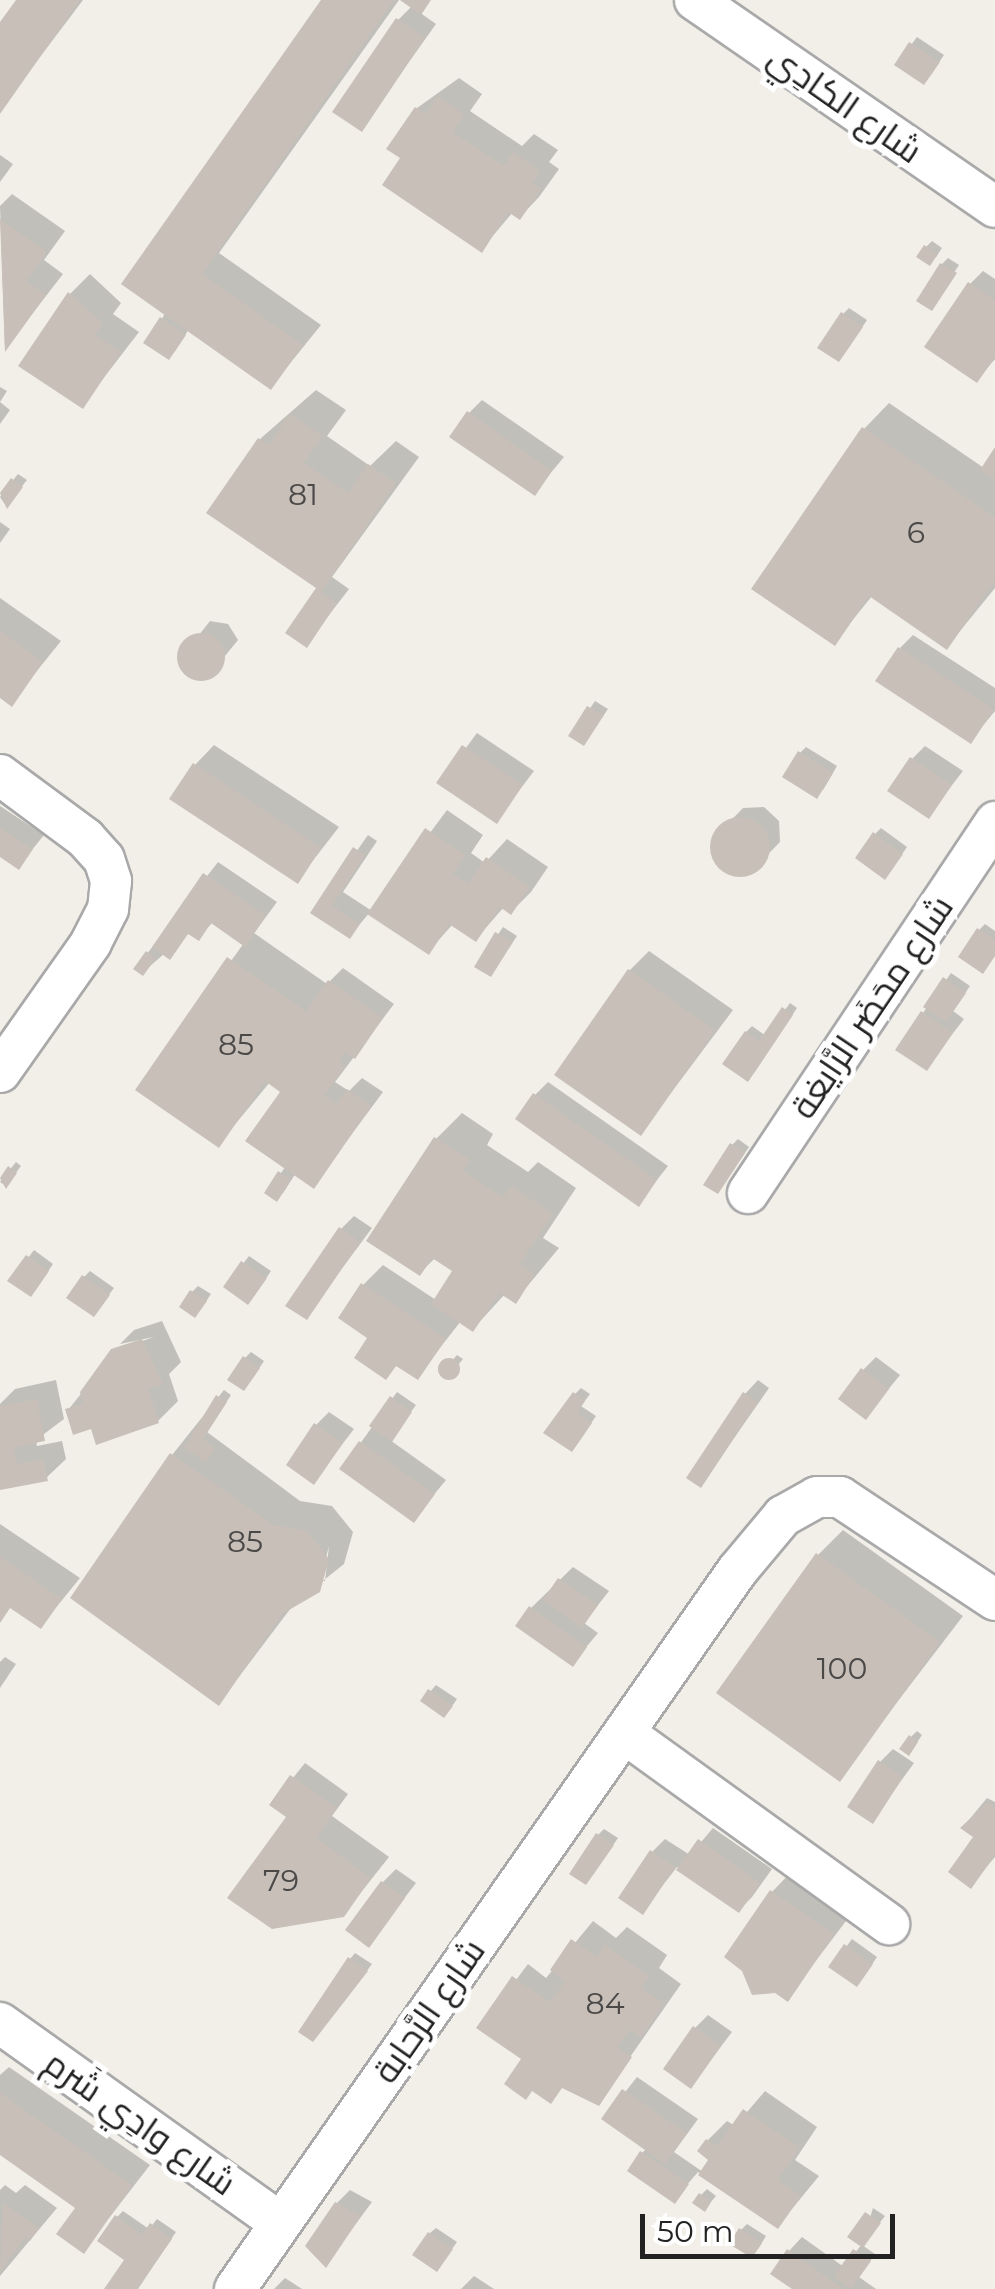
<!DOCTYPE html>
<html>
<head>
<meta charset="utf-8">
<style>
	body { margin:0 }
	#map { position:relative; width:995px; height:2289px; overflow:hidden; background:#f2efe9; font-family:Montserrat,Cairo,sans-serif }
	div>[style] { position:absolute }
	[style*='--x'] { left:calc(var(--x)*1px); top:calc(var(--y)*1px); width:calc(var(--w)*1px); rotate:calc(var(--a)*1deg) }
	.shadow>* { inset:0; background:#0003 }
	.building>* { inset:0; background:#c7bfb8 }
	.round { border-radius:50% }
	.roads { filter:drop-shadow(2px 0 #a9a9a9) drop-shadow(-2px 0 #a9a9a9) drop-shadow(0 2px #a9a9a9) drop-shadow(0 -2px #a9a9a9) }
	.minor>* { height:40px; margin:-20px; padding:0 20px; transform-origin:20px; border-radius:20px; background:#fff }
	span { translate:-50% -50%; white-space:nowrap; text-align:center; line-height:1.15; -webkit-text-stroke:10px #fff; paint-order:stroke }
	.number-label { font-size:30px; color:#4b4948 }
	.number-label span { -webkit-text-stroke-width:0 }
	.street-label { font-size:35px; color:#222 }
	.scale { position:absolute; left:640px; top:2214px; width:255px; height:45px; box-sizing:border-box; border:5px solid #222; border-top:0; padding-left:12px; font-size:30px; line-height:35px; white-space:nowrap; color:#222; -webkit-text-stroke:8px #fff; paint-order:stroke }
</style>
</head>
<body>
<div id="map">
	<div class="shadow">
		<i style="clip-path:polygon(19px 0,83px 0,0 110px,0 27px)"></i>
		<i style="clip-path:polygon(324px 0,399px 0,219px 253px,321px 325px,271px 387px,189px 329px,175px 351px,162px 319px)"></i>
		<i style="clip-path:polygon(404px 0,430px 0,419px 12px,436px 24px,361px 129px,398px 20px,412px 6px)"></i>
		<i style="clip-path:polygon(917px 37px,944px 55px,930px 76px,897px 64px)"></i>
		<i style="clip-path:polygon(459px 78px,482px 94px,470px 111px,522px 146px,534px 134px,558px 150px,549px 162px,559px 169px,539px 197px,520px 217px,513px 212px,481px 250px,403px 158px,417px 108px)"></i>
		<i style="clip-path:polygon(0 155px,13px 164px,0 182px)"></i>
		<i style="clip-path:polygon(12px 194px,65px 231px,44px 260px,63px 274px,5px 349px,0 206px)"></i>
		<i style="clip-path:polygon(932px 241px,942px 248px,936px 257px,926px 247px)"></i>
		<i style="clip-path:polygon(948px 258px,959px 265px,933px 305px,942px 264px)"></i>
		<i style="clip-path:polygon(983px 271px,995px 279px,995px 359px,977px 380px,970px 284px)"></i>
		<i style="clip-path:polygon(90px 274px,121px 303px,113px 314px,139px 332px,82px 406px,70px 294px)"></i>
		<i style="clip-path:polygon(849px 308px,867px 320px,845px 353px,843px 314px)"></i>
		<i style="clip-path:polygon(0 387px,7px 391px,0 402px)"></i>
		<i style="clip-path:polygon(316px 390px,346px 410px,327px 436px,370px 466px,396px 441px,419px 457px,332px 577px,349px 589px,306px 645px,320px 587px,260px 439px)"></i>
		<i style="clip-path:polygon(482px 400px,564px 457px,534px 493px,469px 413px)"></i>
		<i style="clip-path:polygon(0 402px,10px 410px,0 424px)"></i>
		<i style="clip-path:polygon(889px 403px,984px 468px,995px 452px,995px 588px,947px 647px,872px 596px,834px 643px,864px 429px)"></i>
		<i style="clip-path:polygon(18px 474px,27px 480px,6px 506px,0 497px)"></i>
		<i style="clip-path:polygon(0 522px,10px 529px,0 543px)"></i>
		<i style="clip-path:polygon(0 598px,61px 641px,11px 703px,0 695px)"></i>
		<i style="clip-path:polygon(210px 621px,228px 624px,238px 640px,207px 678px,189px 675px,180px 659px)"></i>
		<i style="clip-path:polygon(913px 635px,995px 688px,995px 711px,971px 740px,900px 648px)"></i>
		<i style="clip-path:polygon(595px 701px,608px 709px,584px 743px,572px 735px)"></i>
		<i style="clip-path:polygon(477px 733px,534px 771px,496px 821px,440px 783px)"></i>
		<i style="clip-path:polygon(214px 745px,339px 827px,297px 881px,195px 765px)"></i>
		<i style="clip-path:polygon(925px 746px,963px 771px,928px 816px,912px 759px)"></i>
		<i style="clip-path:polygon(806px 747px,837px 766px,823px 790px,800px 753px)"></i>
		<i style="clip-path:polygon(0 806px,44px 835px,19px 866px,0 854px)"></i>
		<i style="clip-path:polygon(764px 807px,779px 821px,780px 842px,751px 872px,730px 873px,715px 859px,714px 838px,743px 808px)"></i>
		<i style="clip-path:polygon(447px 810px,483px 835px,471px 853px,485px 863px,507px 839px,548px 867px,531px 892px,511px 912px,504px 907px,476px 939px,453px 924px,428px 952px,370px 912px,350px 936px,314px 912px,368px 835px,377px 841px,343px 892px,372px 911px)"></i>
		<i style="clip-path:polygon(881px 828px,907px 847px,891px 870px,875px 834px)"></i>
		<i style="clip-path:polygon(218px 862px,277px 902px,254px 933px,327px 984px,343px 968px,394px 1004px,335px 1082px,349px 1091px,362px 1078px,383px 1092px,314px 1185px,296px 1173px,283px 1193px,267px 1192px,286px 1166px,283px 1091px,270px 1082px,218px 1145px,138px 1089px,244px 943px,213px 922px,198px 938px,189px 932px,149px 967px,136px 968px)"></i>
		<i style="clip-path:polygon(985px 924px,995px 931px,995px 955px,979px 930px)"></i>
		<i style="clip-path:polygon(503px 927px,517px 936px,491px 974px,477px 966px)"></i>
		<i style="clip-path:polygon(649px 951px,733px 1010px,641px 1133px,630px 970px)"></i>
		<i style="clip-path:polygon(951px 973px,970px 986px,953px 1011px,964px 1019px,926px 1068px,923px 1013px)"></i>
		<i style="clip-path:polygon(790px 1003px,797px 1008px,754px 1073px,746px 1032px,752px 1026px,766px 1036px)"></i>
		<i style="clip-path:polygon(548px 1082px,668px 1166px,638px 1204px,535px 1095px)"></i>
		<i style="clip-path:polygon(462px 1113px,493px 1134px,487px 1145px,528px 1172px,538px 1162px,576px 1188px,543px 1238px,559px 1248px,515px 1301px,505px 1294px,473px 1329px,461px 1321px,417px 1377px,398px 1364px,386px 1377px,371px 1337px,363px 1285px,383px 1265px,436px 1300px,456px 1270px,436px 1257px,420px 1273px,436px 1139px)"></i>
		<i style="clip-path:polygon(738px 1139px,749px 1147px,718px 1191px,732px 1145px)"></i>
		<i style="clip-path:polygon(16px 1162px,21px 1166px,6px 1186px,0 1182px)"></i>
		<i style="clip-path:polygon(354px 1216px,372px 1228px,306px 1317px,341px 1229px)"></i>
		<i style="clip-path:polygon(34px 1250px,53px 1264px,37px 1288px,11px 1281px)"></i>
		<i style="clip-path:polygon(249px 1256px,271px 1271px,254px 1296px,226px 1286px)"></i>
		<i style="clip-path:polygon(90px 1271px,114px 1288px,99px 1308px,84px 1277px)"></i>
		<i style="clip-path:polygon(198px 1286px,211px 1294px,201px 1309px,192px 1292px)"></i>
		<i style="clip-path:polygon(162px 1321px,181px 1362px,169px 1374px,178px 1401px,158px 1421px,93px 1426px,68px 1410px,116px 1350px,154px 1337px,120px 1344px,134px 1330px)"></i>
		<i style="clip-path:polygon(251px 1352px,264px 1361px,250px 1382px,245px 1358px)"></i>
		<i style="clip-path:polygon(457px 1355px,463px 1359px,448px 1377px,442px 1372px)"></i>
		<i style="clip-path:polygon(876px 1357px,900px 1375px,866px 1417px,863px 1370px)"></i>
		<i style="clip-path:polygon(56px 1380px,64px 1419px,36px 1440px,37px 1446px,62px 1441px,66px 1459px,46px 1478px,0 1488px,0 1404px,15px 1389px)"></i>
		<i style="clip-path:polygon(758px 1380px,769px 1388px,701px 1485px,745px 1394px)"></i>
		<i style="clip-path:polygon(581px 1388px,590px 1394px,581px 1406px,596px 1416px,578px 1443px,575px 1394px)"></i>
		<i style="clip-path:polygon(evenodd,224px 1390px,231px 1395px,207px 1432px,300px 1501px,332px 1506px,353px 1532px,344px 1564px,294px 1604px,219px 1703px,172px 1455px,224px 1390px,329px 1546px,325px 1581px,320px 1581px,329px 1546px)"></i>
		<i style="clip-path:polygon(397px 1392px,416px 1405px,390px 1440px,446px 1480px,414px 1519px,342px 1469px)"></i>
		<i style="clip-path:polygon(329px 1412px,354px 1429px,314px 1481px,316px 1425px)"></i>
		<i style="clip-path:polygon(0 1524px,80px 1578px,41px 1626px,11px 1606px,0 1622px)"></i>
		<i style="clip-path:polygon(843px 1530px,963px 1616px,839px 1778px,818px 1555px)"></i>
		<i style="clip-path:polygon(573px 1567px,609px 1591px,584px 1623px,598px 1633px,572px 1664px,531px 1608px)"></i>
		<i style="clip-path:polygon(5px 1657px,16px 1664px,0 1688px,0 1662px)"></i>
		<i style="clip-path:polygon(436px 1685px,457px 1699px,450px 1709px,423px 1700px)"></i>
		<i style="clip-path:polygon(917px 1731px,922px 1735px,914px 1747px,911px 1737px)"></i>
		<i style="clip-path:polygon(893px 1749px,914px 1763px,872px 1821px,880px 1762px)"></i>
		<i style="clip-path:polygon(305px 1763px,348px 1794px,332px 1816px,389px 1857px,343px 1915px,290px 1816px,272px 1804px)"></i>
		<i style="clip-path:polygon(987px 1798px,995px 1802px,995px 1857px,971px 1885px,976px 1837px,963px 1827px)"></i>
		<i style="clip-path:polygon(713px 1828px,772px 1869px,752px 1897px,739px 1910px,677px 1867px,642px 1912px,652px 1852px,665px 1839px,690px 1855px)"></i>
		<i style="clip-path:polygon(604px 1829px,618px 1838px,592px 1876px,598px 1835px)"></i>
		<i style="clip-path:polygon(396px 1869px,416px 1883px,369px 1944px,383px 1882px)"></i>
		<i style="clip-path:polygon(791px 1872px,852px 1913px,787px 1999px,772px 1892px)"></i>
		<i style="clip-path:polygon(593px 1921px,616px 1938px,627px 1927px,667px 1955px,659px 1968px,681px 1984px,598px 2103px,480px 2028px,528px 1964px,546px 1978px)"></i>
		<i style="clip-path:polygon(852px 1939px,877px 1957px,863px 1978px,831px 1967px)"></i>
		<i style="clip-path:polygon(355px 1953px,372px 1964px,343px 2003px,350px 1959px)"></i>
		<i style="clip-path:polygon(708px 2015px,732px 2032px,691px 2086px,695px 2028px)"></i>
		<i style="clip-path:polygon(9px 2067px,150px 2165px,109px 2218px,79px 2207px,0 2152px,0 2075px)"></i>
		<i style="clip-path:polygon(637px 2077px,698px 2119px,674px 2152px,703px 2172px,712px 2159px,708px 2140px,727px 2121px,735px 2126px,765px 2091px,817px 2127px,795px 2160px,819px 2176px,778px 2226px,698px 2172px,674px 2200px,642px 2153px,647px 2148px,604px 2119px)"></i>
		<i style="clip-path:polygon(5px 2185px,16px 2193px,25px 2185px,57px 2208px,0 2276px,0 2190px)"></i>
		<i style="clip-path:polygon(707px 2189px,716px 2196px,705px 2209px,701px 2195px)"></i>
		<i style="clip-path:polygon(350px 2190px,372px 2202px,326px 2264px,337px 2203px)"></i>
		<i style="clip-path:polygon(873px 2208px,885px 2216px,862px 2245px,875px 2254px,859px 2277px,876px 2289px,796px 2289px,789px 2251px,802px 2237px,844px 2267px,862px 2244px)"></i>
		<i style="clip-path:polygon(123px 2211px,149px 2229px,157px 2219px,176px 2232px,138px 2289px,107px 2289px,127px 2260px,117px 2217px)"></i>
		<i style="clip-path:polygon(747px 2224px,766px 2236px,758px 2249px,741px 2230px)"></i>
		<i style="clip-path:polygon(436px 2228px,457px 2242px,442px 2263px,430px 2233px)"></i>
		<i style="clip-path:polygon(474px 2276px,494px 2289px,461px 2289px)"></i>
		<i style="clip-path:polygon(285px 2278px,302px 2289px,274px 2289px)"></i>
	</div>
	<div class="building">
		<i style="clip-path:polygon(16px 0,80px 0,0 114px,0 22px)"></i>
		<i style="clip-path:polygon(321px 0,394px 0,202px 274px,303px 345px,271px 390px,121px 284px)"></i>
		<i style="clip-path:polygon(400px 0,431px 0,421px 15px)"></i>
		<i style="clip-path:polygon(396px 18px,425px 38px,362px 132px,332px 112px)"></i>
		<i style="clip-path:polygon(909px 42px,940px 62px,924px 85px,894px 65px)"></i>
		<i style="clip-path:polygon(437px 96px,464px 114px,453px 132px,504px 166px,513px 152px,540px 171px,532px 183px,541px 189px,520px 220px,508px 212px,482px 253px,382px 185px,400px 158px,386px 149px,415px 107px,426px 114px)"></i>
		<i style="clip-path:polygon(0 219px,47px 252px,26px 281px,46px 295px,5px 352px)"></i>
		<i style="clip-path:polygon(924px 245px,938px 254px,930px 266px,916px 257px)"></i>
		<i style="clip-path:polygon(940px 263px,957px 273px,932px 311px,916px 301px)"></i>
		<i style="clip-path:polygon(968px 282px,995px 300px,995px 357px,977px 383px,924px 347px)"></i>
		<i style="clip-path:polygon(68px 292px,103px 323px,95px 335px,121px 352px,83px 409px,18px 366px)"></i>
		<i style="clip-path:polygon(841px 312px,863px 327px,839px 362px,817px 348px)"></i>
		<i style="clip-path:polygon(160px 317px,186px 335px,169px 360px,143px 343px)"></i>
		<i style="clip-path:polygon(467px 411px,552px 471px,535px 496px,449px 437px)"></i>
		<i style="clip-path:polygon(289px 414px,323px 436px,304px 463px,348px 493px,368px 464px,396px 483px,321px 592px,337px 603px,307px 648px,285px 633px,316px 588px,206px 513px,258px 438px,269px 445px)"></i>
		<i style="clip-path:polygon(862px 427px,995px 517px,995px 580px,947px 650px,869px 596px,835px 646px,751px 589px)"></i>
		<i style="clip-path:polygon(995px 447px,995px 480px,980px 470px)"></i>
		<i style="clip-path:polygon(11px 478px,23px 487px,7px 509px,0 493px)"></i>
		<i style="clip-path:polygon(0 631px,43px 662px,12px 707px,0 698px)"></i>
		<i class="round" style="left:177px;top:633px;width:48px;height:48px"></i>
		<i style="clip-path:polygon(898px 647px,994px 709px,971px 744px,875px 681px)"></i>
		<i style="clip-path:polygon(587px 706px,604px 715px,584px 746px,568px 736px)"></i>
		<i style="clip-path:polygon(462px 745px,523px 785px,497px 824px,436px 783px)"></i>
		<i style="clip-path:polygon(798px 751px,833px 773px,817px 799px,782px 777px)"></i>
		<i style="clip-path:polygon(910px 757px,952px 785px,929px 819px,887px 791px)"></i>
		<i style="clip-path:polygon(193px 763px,321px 848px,298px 884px,169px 799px)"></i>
		<i class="round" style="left:710px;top:817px;width:60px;height:60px"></i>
		<i style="clip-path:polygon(0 828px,33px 849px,19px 870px,0 857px)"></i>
		<i style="clip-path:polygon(425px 828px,465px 855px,453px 874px,468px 884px,486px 857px,530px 887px,511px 915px,500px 907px,476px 942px,449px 924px,429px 955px,367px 914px)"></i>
		<i style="clip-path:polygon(873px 832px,903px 854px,885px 880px,855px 858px)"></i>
		<i style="clip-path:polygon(353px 847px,365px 855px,332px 906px,360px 924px,350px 939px,310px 913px)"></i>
		<i style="clip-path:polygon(203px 873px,266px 916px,245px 947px,211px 923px,199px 941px,188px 934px,170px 960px,152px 947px)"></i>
		<i style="clip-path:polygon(977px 928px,995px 940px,995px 956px,983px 974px,958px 957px)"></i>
		<i style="clip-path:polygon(495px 932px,513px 942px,491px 977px,474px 967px)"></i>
		<i style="clip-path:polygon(146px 951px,156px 958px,143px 976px,133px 969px)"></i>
		<i style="clip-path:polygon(227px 957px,306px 1011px,328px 980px,383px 1018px,355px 1059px,345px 1052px,339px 1062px,345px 1066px,324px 1096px,336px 1104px,347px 1089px,371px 1106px,314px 1189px,245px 1141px,280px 1092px,265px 1081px,219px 1148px,135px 1090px)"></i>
		<i style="clip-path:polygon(628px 969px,715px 1030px,641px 1136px,554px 1075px)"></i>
		<i style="clip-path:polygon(943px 977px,966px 993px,946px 1022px,923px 1007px)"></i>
		<i style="clip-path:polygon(782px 1007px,793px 1015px,748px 1082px,722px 1064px,745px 1031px,759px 1041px)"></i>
		<i style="clip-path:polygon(921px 1011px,953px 1033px,927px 1071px,895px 1050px)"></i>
		<i style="clip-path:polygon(533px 1093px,657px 1180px,639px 1207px,515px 1119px)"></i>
		<i style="clip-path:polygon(434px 1137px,470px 1160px,463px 1171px,503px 1197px,511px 1186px,553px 1214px,520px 1264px,535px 1274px,516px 1304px,499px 1293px,473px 1332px,431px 1304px,452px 1271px,432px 1258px,420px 1276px,366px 1241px)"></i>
		<i style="clip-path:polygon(730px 1143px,745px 1153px,718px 1194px,703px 1185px)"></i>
		<i style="clip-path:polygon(8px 1166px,17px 1173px,6px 1189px,0 1178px)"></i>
		<i style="clip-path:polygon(278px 1171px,291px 1180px,277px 1202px,264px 1193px)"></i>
		<i style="clip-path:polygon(339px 1227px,360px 1242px,307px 1320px,285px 1306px)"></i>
		<i style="clip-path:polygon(26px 1255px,49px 1271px,31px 1297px,7px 1281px)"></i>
		<i style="clip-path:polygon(241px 1261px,267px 1278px,248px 1305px,223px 1287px)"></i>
		<i style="clip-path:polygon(82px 1275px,110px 1295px,94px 1317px,66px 1298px)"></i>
		<i style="clip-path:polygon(361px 1283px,446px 1339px,418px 1380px,396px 1366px,386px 1380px,354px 1358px,367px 1338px,338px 1318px)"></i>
		<i style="clip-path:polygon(190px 1290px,207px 1301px,195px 1318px,179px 1307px)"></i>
		<i style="clip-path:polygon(142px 1339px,163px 1384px,148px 1389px,159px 1423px,96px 1445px,91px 1429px,73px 1435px,65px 1409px,83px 1404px,80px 1392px,111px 1349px)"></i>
		<i style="clip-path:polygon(243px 1356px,260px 1368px,244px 1391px,227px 1380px)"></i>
		<i class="round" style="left:438px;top:1358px;width:22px;height:22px"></i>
		<i style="clip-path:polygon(861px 1368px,889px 1389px,866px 1420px,838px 1399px)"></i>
		<i style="clip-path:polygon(573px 1392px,585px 1401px,577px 1413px,592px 1423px,572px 1452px,543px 1433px)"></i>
		<i style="clip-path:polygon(743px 1392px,758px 1402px,701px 1488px,686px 1478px)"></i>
		<i style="clip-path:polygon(216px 1395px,227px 1402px,203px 1439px,215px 1448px,206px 1462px,184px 1448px)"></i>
		<i style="clip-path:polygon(390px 1396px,412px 1412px,392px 1442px,369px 1426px)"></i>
		<i style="clip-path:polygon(37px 1399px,45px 1441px,14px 1447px,17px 1464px,43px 1459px,48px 1481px,0 1490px,0 1406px)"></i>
		<i style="clip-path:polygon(314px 1423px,343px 1443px,314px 1485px,286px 1465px)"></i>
		<i style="clip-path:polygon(359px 1441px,435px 1494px,414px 1523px,339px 1469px)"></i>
		<i style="clip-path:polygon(170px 1453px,274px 1525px,307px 1531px,329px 1559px,320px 1592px,282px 1614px,219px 1706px,70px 1598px)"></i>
		<i style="clip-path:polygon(816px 1553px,940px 1642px,840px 1782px,716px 1693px)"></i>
		<i style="clip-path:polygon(0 1557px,62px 1599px,41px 1629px,10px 1608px,0 1623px)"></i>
		<i style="clip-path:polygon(558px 1578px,598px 1605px,582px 1628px,543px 1600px)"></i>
		<i style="clip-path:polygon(529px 1606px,587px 1647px,573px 1667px,515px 1626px)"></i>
		<i style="clip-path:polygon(428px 1689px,453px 1706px,444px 1718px,420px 1701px)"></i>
		<i style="clip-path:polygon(909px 1735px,918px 1742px,909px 1756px,899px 1749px)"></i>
		<i style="clip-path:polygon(878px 1760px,903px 1777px,873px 1824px,847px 1807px)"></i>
		<i style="clip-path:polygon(290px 1775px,337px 1808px,316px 1838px,371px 1878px,344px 1917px,272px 1929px,227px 1898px,286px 1817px,269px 1805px)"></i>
		<i style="clip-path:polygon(988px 1802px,995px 1807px,995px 1855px,971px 1889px,948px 1872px,973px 1837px,960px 1828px)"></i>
		<i style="clip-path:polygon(596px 1833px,614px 1845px,586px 1885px,569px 1874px)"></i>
		<i style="clip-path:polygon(698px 1839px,760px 1883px,739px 1913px,676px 1870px)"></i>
		<i style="clip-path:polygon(650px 1850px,675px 1867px,643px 1915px,618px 1898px)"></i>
		<i style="clip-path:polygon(381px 1881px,405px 1898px,369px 1948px,345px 1930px)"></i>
		<i style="clip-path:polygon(770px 1890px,834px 1934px,788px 2002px,775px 1993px,752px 1995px,742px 1971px,724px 1957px)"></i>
		<i style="clip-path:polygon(571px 1939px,597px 1957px,605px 1945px,649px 1976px,641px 1988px,664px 2004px,641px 2037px,630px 2030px,617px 2047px,632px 2057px,599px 2106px,562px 2088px,551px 2104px,532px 2091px,526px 2100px,504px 2084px,521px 2059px,476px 2028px,512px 1976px,550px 2002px,565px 1981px,550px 1970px)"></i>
		<i style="clip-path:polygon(844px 1944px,873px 1964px,857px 1987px,828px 1967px)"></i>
		<i style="clip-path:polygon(348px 1957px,368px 1971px,313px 2042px,298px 2032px)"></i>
		<i style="clip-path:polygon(693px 2026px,721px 2046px,691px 2089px,663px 2069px)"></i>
		<i style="clip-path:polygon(622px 2089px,687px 2133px,665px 2164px,601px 2119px)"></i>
		<i style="clip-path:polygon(0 2093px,132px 2185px,84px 2254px,56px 2234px,75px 2208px,0 2155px)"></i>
		<i style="clip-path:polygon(743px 2109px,800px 2148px,778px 2180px,801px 2196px,778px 2229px,698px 2175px,708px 2160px,697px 2151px,706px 2139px,717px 2146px)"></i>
		<i style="clip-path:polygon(640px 2151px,689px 2184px,675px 2204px,627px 2171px)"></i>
		<i style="clip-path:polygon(699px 2193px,711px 2202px,705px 2212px,692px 2203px)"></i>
		<i style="clip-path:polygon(335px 2202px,361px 2216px,326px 2268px,305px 2246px)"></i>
		<i style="clip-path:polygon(3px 2203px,39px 2228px,30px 2241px,25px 2237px,0 2272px)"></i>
		<i style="clip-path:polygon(865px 2212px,881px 2223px,863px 2248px,847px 2237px)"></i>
		<i style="clip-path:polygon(115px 2215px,142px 2235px,150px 2223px,172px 2239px,137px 2289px,104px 2289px,124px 2260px,97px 2241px)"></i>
		<i style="clip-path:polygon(739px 2228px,762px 2243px,752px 2258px,729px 2244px)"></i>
		<i style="clip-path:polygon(428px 2232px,453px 2249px,437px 2272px,412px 2255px)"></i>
		<i style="clip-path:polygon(787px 2249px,844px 2289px,792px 2289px,770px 2274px)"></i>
		<i style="clip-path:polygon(853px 2249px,871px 2261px,851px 2289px,834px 2276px)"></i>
	</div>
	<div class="roads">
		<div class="minor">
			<i style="--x:695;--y:0;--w:364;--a:34.6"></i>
			<i style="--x:0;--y:775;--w:106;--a:36.5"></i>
			<i style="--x:85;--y:838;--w:28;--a:48"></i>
			<i style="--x:104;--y:859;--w:23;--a:72"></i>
			<i style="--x:111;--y:881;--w:28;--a:96"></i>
			<i style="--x:108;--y:909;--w:38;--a:117"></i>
			<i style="--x:91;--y:943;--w:158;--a:125.2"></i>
			<i style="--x:748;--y:1193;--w:446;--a:-56.3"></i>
			<i style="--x:624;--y:1733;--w:327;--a:35.8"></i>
			<i style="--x:0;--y:2023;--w:344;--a:35.5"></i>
			<i style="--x:235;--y:2289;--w:876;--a:-55.04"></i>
			<i style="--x:737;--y:1571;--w:72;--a:-50.1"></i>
			<i style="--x:783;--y:1516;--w:39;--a:-29"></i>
			<i style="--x:817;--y:1497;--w:23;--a:0"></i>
			<i style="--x:840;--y:1497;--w:186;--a:33.6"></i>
		</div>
	</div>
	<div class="number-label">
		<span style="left:303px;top:495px">81</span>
		<span style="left:916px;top:533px">6</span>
		<span style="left:236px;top:1045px">85</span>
		<span style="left:245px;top:1542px">85</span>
		<span style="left:842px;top:1669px">100</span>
		<span style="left:281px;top:1881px">79</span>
		<span style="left:605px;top:2004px">84</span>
	</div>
	<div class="street-label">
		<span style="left:845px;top:104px;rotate:35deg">شارع الكادِي</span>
		<span style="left:872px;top:1007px;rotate:-56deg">شارع محَضَر الرَّايغة</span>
		<span style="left:429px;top:2011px;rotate:-55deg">شارع الرَّحابة</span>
		<span style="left:140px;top:2123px;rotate:35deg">شارع وادِي شَرم</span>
	</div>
	<div class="scale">50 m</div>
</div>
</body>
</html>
